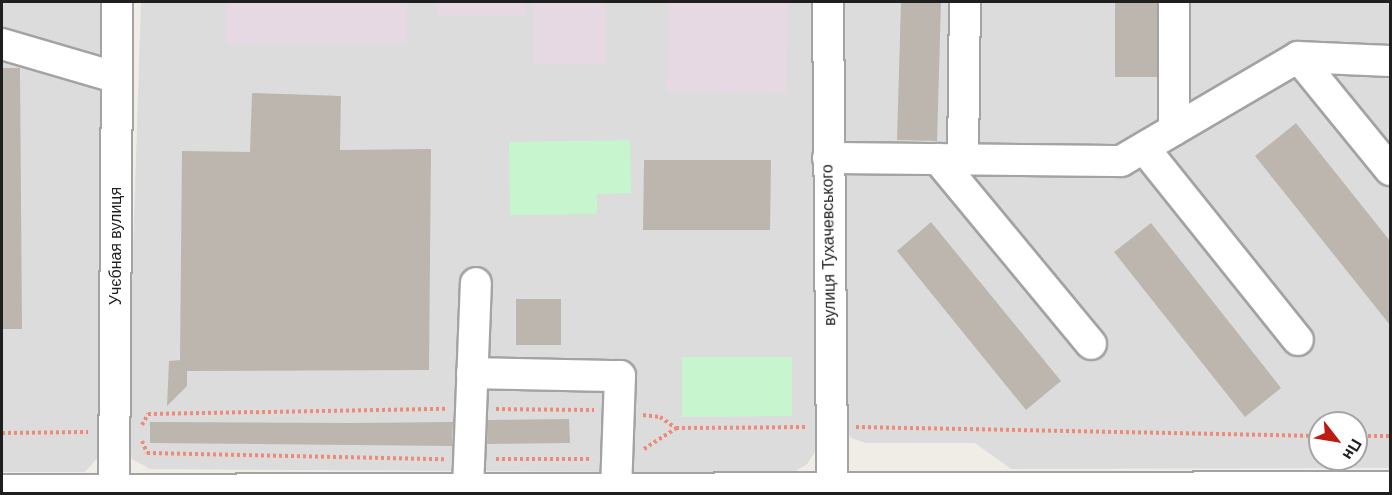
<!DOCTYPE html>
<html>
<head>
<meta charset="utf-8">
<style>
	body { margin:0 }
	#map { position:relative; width:1392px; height:495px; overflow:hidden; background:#efede6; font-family:"DM Sans",sans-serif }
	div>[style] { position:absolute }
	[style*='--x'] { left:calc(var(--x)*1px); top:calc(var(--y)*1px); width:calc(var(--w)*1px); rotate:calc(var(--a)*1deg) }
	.residential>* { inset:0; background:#dddcdc }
	.industrial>* { inset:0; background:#e7d9e4 }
	.park>* { inset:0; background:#c7f5cd }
	.building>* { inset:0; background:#bcb6af }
	.path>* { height:4px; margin-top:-2px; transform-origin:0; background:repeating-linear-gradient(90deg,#ee8a78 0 3px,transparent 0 6px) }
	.roads { filter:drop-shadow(2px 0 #a3a3a3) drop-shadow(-2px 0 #a3a3a3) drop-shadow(0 2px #a3a3a3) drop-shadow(0 -2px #a3a3a3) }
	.minor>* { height:30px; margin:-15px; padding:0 15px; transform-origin:15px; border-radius:15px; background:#fff }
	span { translate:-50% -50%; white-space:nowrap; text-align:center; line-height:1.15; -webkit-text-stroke:4.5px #fff; paint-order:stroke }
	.street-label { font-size:16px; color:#1f1f1f }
	.frame { position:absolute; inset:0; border:3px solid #1f1f1f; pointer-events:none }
	.north { position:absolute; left:1308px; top:411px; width:60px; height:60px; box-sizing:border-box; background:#fff; border:2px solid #a5a5a5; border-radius:50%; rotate:121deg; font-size:16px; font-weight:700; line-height:24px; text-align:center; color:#1f1f1f }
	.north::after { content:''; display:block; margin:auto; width:21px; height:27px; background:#bd1a11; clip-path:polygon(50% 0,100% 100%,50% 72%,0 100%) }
</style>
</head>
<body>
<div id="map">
	<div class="residential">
		<i style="clip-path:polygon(2px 2px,108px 2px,108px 446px,85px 472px,2px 472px)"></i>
		<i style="clip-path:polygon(141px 2px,817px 2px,819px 446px,807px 464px,792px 473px,150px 469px,132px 459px,127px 441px)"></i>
		<i style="clip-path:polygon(evenodd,840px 2px,1390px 2px,1390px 468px,1011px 469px,975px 443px,866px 443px,851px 438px,842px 420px,840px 2px,1320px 423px,1356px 423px,1356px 459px,1320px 459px,1320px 423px)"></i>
	</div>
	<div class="industrial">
		<i style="clip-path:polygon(226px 2px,407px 2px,407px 43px,226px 44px)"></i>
		<i style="clip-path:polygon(437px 2px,526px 2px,526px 16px,437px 16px)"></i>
		<i style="clip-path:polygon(533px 2px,605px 2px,605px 64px,533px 64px)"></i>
		<i style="clip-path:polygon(669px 2px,788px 2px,786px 93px,667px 91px)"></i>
	</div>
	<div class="park">
		<i style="clip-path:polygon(630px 140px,631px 193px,597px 194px,597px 214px,510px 215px,509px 142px)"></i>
		<i style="clip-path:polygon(682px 357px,792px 357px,792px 416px,682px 417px)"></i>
	</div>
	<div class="building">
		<i style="clip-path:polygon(901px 2px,941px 2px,937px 141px,897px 140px)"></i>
		<i style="clip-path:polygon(1115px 2px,1157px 2px,1157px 77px,1115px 77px)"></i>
		<i style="clip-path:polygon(2px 68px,20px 68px,22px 329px,2px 329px)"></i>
		<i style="clip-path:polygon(252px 93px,341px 96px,340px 150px,431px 149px,429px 370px,187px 371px,187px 386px,167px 406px,169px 361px,180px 360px,182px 151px,250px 152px)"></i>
		<i style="clip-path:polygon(1296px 123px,1390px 241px,1390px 325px,1255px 156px)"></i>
		<i style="clip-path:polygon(644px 160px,771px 160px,770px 230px,643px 230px)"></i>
		<i style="clip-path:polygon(931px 222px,1061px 381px,1026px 410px,897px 251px)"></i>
		<i style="clip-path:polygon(1151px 223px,1281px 388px,1245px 417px,1114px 252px)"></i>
		<i style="clip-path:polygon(516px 299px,561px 299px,561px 345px,516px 345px)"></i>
		<i style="clip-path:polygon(569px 419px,570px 443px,487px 444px,488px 420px)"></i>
		<i style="clip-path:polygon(150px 422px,351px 423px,453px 422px,452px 446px,150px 443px)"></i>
	</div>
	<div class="path">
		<i style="--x:496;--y:409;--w:98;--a:0.6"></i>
		<i style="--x:643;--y:415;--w:17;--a:7"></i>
		<i style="--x:660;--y:417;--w:19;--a:35"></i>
		<i style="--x:676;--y:428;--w:130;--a:-0.4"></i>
		<i style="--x:142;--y:425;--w:13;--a:-61"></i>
		<i style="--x:148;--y:414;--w:299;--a:-1"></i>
		<i style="--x:856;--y:427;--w:464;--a:1.1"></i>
		<i style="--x:2;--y:433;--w:86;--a:-0.7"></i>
		<i style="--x:1356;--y:436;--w:34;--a:0"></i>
		<i style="--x:142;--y:441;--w:13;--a:67"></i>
		<i style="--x:147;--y:453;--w:297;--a:1.2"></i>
		<i style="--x:644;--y:449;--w:38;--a:-33"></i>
		<i style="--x:496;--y:459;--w:95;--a:0"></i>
	</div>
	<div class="roads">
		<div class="minor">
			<i style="--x:828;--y:2;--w:486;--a:89.5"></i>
			<i style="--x:1174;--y:2;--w:128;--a:90"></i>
			<i style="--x:2;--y:44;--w:118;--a:16.3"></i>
			<i style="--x:1298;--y:57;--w:146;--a:50.8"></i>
			<i style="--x:1144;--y:148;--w:246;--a:51.3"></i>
			<i style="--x:828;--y:158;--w:293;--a:0.6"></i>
			<i style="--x:1121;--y:161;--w:205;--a:-30.4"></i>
			<i style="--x:1298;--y:57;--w:92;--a:2.5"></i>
			<i style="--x:938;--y:159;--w:240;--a:50.4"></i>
			<i style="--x:963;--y:160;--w:158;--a:-89.3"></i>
			<i style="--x:472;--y:373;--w:148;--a:1.2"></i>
			<i style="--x:620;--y:376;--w:113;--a:92"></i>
			<i style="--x:468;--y:489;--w:206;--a:-87.8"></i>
			<i style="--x:2;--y:490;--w:1388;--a:-0.12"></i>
			<i style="--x:114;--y:490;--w:488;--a:-89.6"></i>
		</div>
	</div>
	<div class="street-label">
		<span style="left:829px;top:245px;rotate:-91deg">вулиця Тухачевського</span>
		<span style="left:116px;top:246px;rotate:-90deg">Учєбная вулиця</span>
	</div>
	<div class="frame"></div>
	<div class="north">Пн</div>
</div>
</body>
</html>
